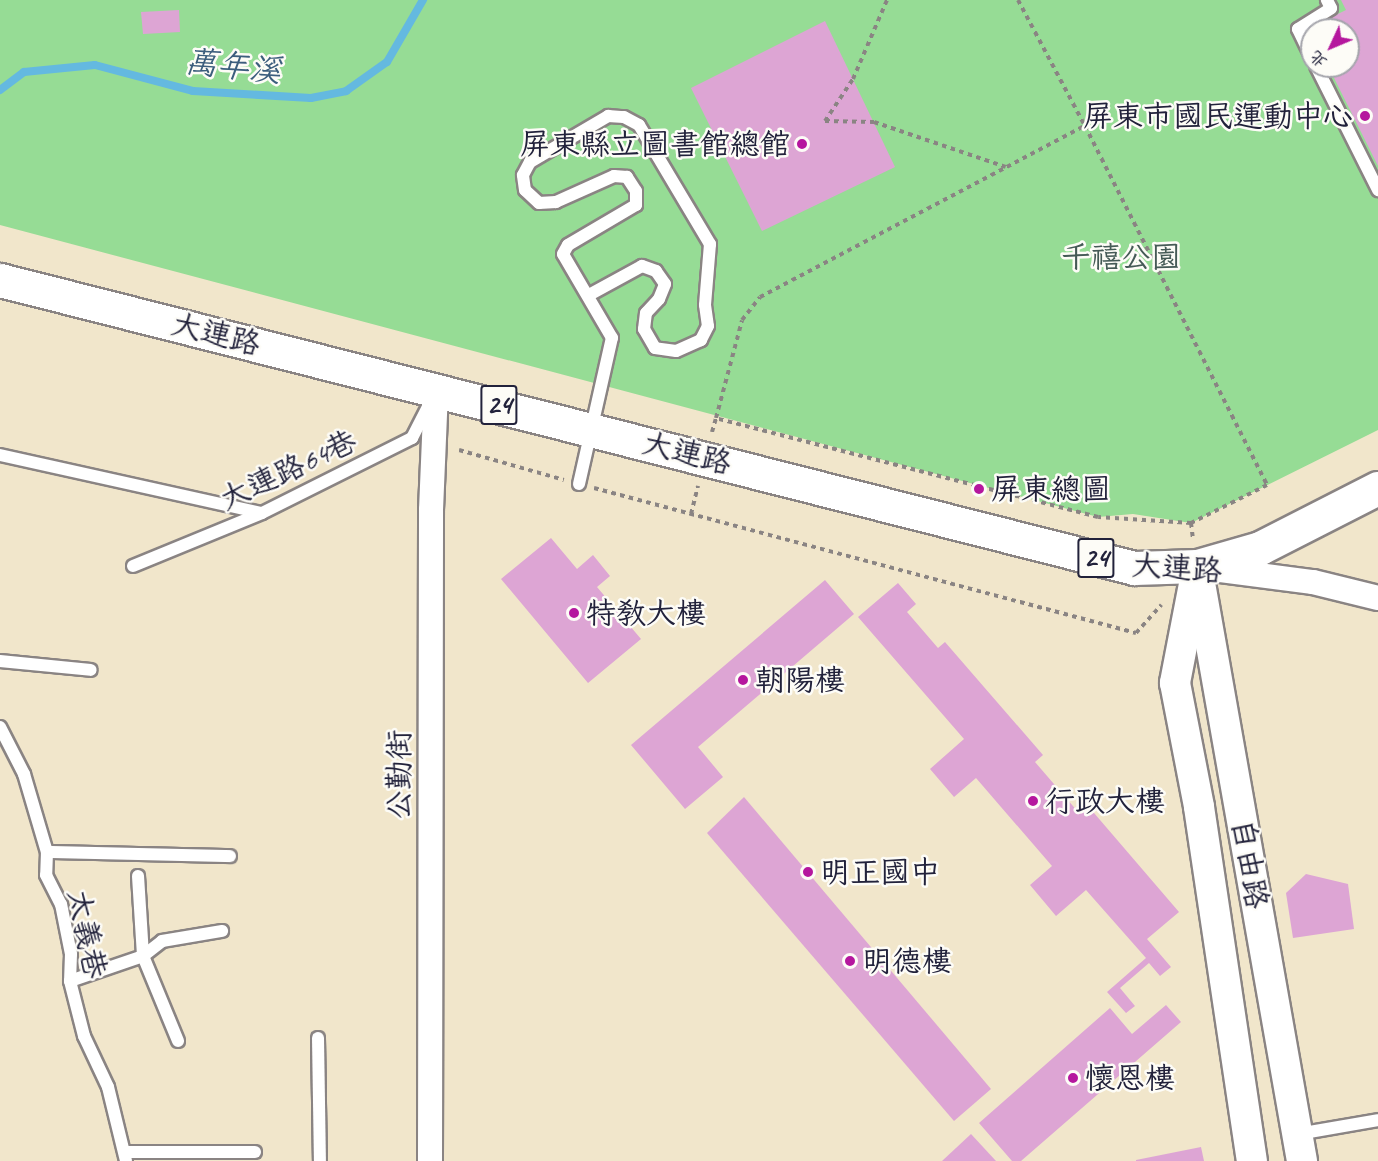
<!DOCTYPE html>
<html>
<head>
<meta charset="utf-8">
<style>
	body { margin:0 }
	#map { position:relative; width:1378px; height:1161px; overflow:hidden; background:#f1e6cb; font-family:Caveat,"LXGW WenKai TC",sans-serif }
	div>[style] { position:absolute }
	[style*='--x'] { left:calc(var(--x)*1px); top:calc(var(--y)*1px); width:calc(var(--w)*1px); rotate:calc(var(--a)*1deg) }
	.green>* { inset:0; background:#96dc95 }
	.stream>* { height:8px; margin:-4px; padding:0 4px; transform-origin:4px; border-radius:4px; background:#64b9e0 }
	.building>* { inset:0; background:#dda5d4 }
	.path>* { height:4px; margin-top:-2px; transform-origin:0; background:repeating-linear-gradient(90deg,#8a8483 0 4.5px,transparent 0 9px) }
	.roads { filter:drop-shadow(2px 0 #8a8483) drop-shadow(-2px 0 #8a8483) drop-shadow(0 2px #8a8483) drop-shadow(0 -2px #8a8483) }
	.service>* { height:12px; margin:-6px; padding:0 6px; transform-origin:6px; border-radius:6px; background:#fff }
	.minor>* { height:24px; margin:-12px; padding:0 12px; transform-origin:12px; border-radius:12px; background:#fff }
	.tertiary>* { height:30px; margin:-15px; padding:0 15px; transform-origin:15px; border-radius:15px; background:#fff }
	.primary>* { height:33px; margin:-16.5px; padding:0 16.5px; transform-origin:16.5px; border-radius:16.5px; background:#fff }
	.dots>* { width:16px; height:16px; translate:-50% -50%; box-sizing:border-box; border:3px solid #fdfcf7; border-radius:50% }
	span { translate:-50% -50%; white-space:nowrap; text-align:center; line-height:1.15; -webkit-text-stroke:5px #fdfcf7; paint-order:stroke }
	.shield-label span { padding:2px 4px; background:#fdfcf7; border:2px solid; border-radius:4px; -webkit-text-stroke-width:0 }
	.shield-label { font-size:28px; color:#22223b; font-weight:700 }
	.poi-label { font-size:30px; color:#22223b }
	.right { translate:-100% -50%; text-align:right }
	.left { translate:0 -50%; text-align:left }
	.park-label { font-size:30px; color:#455a56 }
	.street-label { font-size:30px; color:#22223b }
	.water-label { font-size:32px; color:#3c5e7d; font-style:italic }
	.north { position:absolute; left:1300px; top:18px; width:60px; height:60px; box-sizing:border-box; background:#fdfcf7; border:2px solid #a5a5ac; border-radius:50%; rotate:226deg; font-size:16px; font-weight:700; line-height:24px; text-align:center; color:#22223b }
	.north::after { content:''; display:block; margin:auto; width:21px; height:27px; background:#b5179e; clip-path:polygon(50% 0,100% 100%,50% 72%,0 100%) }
</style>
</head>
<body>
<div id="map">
	<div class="green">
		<i style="clip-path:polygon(evenodd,0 0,1378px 0,1378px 430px,1191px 523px,1133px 514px,1098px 517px,0 225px,0 0,1312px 30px,1348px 30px,1348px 66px,1312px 66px,1312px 30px)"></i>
	</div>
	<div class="stream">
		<i style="--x:0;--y:90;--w:30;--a:-37"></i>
		<i style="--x:24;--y:72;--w:71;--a:-5.6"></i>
		<i style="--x:95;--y:65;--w:101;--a:14.9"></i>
		<i style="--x:193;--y:91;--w:118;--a:3.4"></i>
		<i style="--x:311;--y:98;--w:36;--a:-11"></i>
		<i style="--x:346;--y:91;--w:50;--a:-35.3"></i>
		<i style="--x:387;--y:62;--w:72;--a:-59.9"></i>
	</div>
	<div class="building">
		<i style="clip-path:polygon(1341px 0,1378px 0,1378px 166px,1328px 66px,1348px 66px,1348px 30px,1312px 30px,1312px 34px,1309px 28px,1346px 10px)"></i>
		<i style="clip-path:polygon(179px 10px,180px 32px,143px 34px,141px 12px)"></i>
		<i style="clip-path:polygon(825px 21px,895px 167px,762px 231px,691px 88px)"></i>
		<i style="clip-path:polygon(551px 538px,577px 569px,593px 555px,610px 576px,597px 587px,641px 639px,588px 683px,501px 579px)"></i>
		<i style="clip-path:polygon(825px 580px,854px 614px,698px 747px,723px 777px,685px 809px,631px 745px)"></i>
		<i style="clip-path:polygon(898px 583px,916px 604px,907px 612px,938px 648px,945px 642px,1043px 755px,1035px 762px,1079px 813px,1088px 806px,1179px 912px,1147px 939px,1171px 967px,1160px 976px,1149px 963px,1120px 988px,1135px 1006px,1126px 1013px,1107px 992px,1146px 958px,1086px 890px,1056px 916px,1030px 885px,1052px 866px,976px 778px,954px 797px,930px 769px,964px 739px,858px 617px)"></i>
		<i style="clip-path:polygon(744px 797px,991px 1089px,954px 1121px,707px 833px)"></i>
		<i style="clip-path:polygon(1306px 874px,1348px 884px,1354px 929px,1293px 938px,1286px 893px)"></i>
		<i style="clip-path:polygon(1166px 1005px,1181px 1022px,1021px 1161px,1012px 1161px,979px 1123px,1110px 1008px,1132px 1034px)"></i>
		<i style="clip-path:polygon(971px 1134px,996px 1161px,942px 1161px)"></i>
		<i style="clip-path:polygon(1201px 1147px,1204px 1161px,1136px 1161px,1136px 1160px)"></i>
	</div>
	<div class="path">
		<i style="--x:1018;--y:0;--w:143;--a:62"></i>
		<i style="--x:825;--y:121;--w:49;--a:1.2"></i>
		<i style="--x:874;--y:122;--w:139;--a:18.8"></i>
		<i style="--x:825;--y:121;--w:50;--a:-56.3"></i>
		<i style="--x:853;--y:79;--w:86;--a:-66.7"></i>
		<i style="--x:712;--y:432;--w:15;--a:-74"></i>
		<i style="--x:716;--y:418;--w:101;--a:-75.1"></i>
		<i style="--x:742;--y:320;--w:29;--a:-52"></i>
		<i style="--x:760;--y:297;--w:367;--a:-27.8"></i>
		<i style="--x:1085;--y:126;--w:402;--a:63.1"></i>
		<i style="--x:1267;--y:485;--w:85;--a:153.4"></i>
		<i style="--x:1191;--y:523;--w:93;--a:-176.3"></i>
		<i style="--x:1098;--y:517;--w:395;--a:-165.5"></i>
		<i style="--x:459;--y:450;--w:109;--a:15.9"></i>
		<i style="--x:594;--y:488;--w:561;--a:14.98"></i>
		<i style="--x:1136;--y:633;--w:38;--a:-48"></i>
		<i style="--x:691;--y:514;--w:29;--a:-76"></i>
		<i style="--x:1191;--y:523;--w:17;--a:83"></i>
	</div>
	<div class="roads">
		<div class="service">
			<i style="--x:1312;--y:58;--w:32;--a:-116"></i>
			<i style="--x:1298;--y:29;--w:39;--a:-32"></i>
			<i style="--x:1331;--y:8;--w:9;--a:-117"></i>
			<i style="--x:1316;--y:66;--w:139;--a:63.4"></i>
			<i style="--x:0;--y:455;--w:268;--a:12.5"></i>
			<i style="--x:579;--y:484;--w:150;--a:-77.3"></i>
			<i style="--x:612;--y:338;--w:97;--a:-120.3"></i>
			<i style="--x:563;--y:254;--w:10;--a:-61"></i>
			<i style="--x:568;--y:245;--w:79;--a:-30.5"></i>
			<i style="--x:636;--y:205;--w:14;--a:-90"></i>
			<i style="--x:636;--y:191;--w:17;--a:-123"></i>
			<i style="--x:627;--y:177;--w:13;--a:-176"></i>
			<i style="--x:614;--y:176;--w:64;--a:155.9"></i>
			<i style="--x:556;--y:202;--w:17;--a:177"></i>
			<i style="--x:539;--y:203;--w:19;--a:-137"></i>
			<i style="--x:525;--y:190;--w:15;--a:-98"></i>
			<i style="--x:523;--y:175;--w:15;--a:-62"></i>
			<i style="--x:530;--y:162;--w:91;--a:-30.5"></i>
			<i style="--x:608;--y:116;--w:16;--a:4"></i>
			<i style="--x:624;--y:117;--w:17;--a:28"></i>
			<i style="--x:639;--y:125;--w:139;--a:59.2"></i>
			<i style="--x:710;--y:244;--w:61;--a:94.7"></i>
			<i style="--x:705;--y:305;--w:21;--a:82"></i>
			<i style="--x:708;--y:326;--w:16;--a:117"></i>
			<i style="--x:701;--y:340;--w:27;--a:156"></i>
			<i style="--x:676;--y:351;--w:21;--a:-172"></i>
			<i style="--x:655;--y:348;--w:22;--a:-120"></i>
			<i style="--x:644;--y:329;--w:16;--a:-83"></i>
			<i style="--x:646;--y:313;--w:19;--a:-47"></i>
			<i style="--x:659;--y:299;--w:16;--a:-68"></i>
			<i style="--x:665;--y:284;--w:16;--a:-125"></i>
			<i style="--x:656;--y:271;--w:15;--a:-160"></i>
			<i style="--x:642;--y:266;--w:60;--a:151.3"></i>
			<i style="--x:133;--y:566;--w:139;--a:-22.3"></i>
			<i style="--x:262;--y:513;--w:168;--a:-26.6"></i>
			<i style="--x:412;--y:438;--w:38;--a:-63"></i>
			<i style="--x:0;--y:661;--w:91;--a:5.6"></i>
			<i style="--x:0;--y:727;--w:53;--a:62.9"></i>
			<i style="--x:24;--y:774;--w:81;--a:73.6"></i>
			<i style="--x:47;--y:852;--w:23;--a:92"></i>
			<i style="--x:46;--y:875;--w:33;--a:63"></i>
			<i style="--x:61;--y:904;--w:51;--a:78.7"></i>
			<i style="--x:71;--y:954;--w:27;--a:92"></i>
			<i style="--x:70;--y:981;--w:57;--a:75.7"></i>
			<i style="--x:84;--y:1036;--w:56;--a:64.8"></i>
			<i style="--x:108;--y:1087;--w:76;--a:76.3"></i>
			<i style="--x:47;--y:852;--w:183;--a:1.3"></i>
			<i style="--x:138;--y:876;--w:80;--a:86.4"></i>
			<i style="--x:143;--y:956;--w:92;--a:67.6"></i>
			<i style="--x:70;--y:981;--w:77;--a:-18.9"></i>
			<i style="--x:143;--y:956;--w:24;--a:-38"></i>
			<i style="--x:162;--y:941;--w:61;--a:-9.5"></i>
			<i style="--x:318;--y:1038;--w:123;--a:89.1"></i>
			<i style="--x:1298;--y:1134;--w:81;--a:-9.9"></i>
			<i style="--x:126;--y:1152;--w:129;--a:0"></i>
		</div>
		<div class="minor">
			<i style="--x:1205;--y:568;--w:109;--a:7.4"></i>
			<i style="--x:1313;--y:582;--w:67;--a:13.8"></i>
			<i style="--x:430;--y:1161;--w:651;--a:-89.91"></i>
			<i style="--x:431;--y:510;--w:121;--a:-87.6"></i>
		</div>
		<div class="tertiary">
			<i style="--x:1197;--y:566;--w:604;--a:79.99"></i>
			<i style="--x:1194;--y:584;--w:101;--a:100.9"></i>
			<i style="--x:1175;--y:683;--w:126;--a:79"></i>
			<i style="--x:1199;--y:807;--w:358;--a:81.5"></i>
		</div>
		<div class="primary">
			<i style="--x:0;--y:280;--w:1170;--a:14.25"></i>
			<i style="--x:1134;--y:568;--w:63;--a:-1.8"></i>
			<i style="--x:1197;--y:566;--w:66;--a:-15.9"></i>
			<i style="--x:1260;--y:548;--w:132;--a:-27"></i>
		</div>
	</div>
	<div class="dots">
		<i style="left:1365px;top:116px;background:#b5179e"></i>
		<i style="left:802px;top:144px;background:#b5179e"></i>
		<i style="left:979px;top:489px;background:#b5179e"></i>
		<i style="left:574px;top:613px;background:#b5179e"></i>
		<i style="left:743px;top:680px;background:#b5179e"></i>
		<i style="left:1033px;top:801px;background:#b5179e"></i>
		<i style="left:808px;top:872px;background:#b5179e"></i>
		<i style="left:850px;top:961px;background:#b5179e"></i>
		<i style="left:1073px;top:1078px;background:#b5179e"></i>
	</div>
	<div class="shield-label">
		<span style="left:499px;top:405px">24</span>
		<span style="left:1096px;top:558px">24</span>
	</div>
	<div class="poi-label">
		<span class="right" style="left:1353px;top:116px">屏東市國民運動中心</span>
		<span class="right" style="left:790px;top:144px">屏東縣立圖書館總館</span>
		<span class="left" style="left:991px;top:489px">屏東總圖</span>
		<span class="left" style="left:586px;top:613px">特教大樓</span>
		<span class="left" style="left:755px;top:680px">朝陽樓</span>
		<span class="left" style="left:1045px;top:801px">行政大樓</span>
		<span class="left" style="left:820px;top:872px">明正國中</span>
		<span class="left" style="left:862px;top:961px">明德樓</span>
		<span class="left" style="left:1085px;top:1078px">懷恩樓</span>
	</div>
	<div class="park-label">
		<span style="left:1121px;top:257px">千禧公園</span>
	</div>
	<div class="street-label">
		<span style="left:216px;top:334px;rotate:14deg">大連路</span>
		<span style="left:687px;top:453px;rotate:14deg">大連路</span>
		<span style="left:288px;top:470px;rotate:-25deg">大連路64巷</span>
		<span style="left:1177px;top:568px;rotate:4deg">大連路</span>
		<span style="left:399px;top:775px;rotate:-90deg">公勤街</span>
		<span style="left:1250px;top:864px;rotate:80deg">自由路</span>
		<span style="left:87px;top:934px;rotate:78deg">太義巷</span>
	</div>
	<div class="water-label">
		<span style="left:233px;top:67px;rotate:6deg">萬年溪</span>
	</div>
	<div class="north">北</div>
</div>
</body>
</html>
